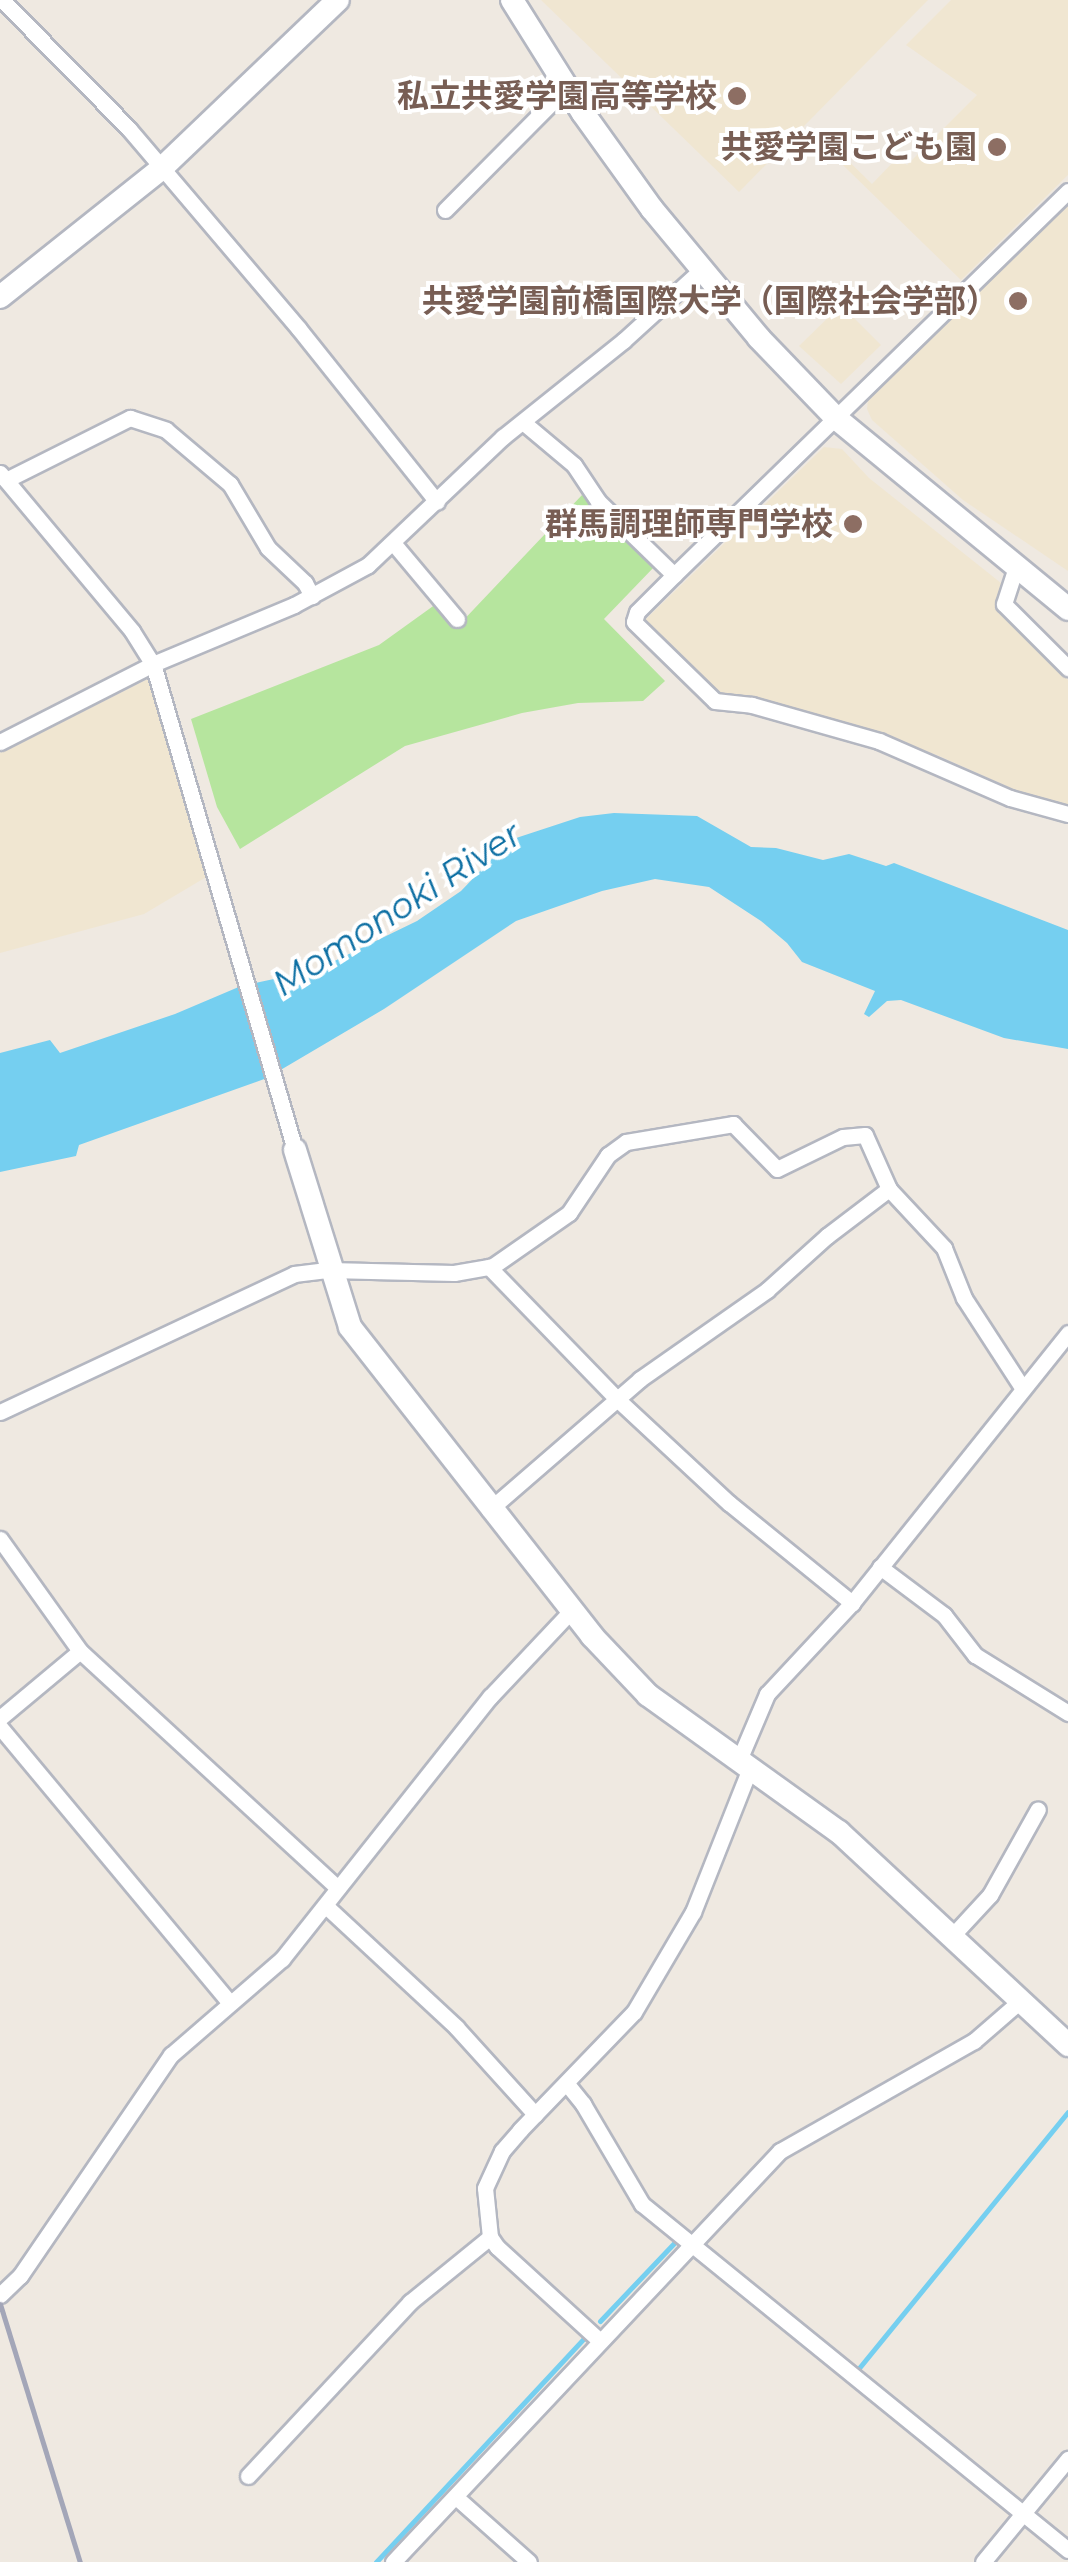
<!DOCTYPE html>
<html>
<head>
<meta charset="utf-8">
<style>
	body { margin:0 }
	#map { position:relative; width:1068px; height:2562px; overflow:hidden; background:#efe9e1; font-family:Montserrat,"Noto Sans JP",sans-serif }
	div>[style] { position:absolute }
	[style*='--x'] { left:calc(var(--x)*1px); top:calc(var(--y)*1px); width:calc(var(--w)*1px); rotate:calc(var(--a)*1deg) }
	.education>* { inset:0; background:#f0e6d1 }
	.green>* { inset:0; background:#b6e59e }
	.water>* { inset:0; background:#75cff0 }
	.stream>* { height:5px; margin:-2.5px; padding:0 2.5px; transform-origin:2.5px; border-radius:2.5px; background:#75cff0 }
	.roads { filter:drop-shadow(2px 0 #b4b7c1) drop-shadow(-2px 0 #b4b7c1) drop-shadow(0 2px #b4b7c1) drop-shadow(0 -2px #b4b7c1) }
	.street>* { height:15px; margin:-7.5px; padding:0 7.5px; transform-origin:7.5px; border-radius:7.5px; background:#fff }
	.secondary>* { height:22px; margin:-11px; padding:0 11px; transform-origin:11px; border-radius:11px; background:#fff }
	.rail>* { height:5px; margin:-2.5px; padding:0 2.5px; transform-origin:2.5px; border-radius:2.5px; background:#a3a6b8 }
	.dots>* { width:28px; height:28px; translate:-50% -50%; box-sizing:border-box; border:5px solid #fff; border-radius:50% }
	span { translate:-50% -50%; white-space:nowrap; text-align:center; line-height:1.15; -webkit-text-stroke:8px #fff; paint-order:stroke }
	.education-label { font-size:32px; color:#785e54; font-weight:700 }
	.right { translate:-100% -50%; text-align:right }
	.water-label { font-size:35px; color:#0d6fa3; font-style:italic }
</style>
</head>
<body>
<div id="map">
	<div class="education">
		<i style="clip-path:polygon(541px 0,928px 0,739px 192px)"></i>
		<i style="clip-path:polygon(951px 0,1068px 0,1068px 175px,961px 280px,813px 136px,818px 131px,872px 184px,898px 157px,907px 165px,977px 95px,906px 45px)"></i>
		<i style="clip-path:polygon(1068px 202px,1068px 571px,963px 500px,872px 420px,867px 409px,868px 400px)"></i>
		<i style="clip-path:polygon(841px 305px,881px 345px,841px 384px,799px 346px)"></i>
		<i style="clip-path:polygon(824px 447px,842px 449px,869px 478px,1001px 583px,997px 603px,1068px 680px,1068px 806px,1033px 798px,937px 755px,834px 723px,748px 697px,716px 696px,645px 630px,644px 621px)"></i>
		<i style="clip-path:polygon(148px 679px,208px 876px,144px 914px,0 953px,0 753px)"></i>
	</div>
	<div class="green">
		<i style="clip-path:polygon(582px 495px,655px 566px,604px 619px,665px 681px,643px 701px,578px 703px,522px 713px,405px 746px,240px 849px,217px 807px,191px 719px,379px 645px,436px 604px,456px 628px)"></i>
	</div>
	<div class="water">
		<i style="clip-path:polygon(614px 813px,697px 816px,751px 847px,776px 848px,823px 860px,849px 854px,886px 866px,894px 863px,1068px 930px,1068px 1049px,1004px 1038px,901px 1000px,887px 1001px,869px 1017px,864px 1014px,875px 991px,802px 962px,787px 943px,761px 921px,709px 887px,655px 879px,602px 891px,516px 921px,384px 1009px,267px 1078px,79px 1145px,76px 1156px,0 1172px,0 1053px,50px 1040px,60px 1053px,175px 1014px,241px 986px,316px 970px,417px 921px,461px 891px,510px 840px,580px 817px)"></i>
	</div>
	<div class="stream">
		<i style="--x:600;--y:2321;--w:108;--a:-46.5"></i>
		<i style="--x:859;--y:2368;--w:330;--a:-50.8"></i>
		<i style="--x:376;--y:2562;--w:306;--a:-47.1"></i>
	</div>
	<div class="roads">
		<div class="street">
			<i style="--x:2;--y:0;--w:181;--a:45.4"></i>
			<i style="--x:129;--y:129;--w:262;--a:49.6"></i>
			<i style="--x:299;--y:329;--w:221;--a:51.4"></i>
			<i style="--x:1068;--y:191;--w:550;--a:135.74"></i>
			<i style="--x:674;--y:575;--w:52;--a:135"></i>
			<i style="--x:637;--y:612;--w:10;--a:107"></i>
			<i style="--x:634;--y:622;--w:113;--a:44.3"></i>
			<i style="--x:715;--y:701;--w:37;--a:6"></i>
			<i style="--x:752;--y:705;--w:132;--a:15.8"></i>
			<i style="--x:879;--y:741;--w:143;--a:23.5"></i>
			<i style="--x:1010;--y:798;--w:60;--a:15.4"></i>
			<i style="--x:445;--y:210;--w:173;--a:-45.2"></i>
			<i style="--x:524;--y:423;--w:65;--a:40"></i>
			<i style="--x:574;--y:465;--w:43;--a:56.3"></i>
			<i style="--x:598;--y:501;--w:106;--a:44.2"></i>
			<i style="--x:0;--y:473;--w:206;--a:50.1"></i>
			<i style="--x:132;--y:631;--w:39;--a:58"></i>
			<i style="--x:153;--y:664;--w:506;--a:73.71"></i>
			<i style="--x:6;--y:480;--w:139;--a:-26.6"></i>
			<i style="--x:130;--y:418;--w:38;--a:18"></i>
			<i style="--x:166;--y:430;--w:84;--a:40.2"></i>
			<i style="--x:230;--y:484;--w:74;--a:59.3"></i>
			<i style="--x:268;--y:548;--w:51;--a:43.4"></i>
			<i style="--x:305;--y:583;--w:15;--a:62"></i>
			<i style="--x:394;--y:544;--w:98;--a:50"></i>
			<i style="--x:1016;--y:567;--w:39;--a:108"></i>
			<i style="--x:1004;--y:604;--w:91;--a:45"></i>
			<i style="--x:0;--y:742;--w:172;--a:-27"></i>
			<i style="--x:153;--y:664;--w:153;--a:-22.7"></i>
			<i style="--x:294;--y:605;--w:84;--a:-28.4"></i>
			<i style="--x:368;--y:565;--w:186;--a:-43.5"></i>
			<i style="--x:503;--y:437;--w:154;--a:-38.7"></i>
			<i style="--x:623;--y:341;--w:104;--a:-42.3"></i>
			<i style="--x:489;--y:1267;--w:184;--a:45.9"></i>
			<i style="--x:617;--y:1399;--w:153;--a:42.9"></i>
			<i style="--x:729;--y:1503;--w:159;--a:39.1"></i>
			<i style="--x:0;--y:1412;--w:325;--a:-25.1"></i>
			<i style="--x:294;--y:1274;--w:35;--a:-7"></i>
			<i style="--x:329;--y:1270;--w:125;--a:1.4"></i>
			<i style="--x:454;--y:1273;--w:40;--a:-10"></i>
			<i style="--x:493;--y:1266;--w:93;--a:-34.9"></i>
			<i style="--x:569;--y:1213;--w:70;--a:-56.1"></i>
			<i style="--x:608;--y:1155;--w:22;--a:-36"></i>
			<i style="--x:626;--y:1142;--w:109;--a:-9.5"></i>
			<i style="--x:733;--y:1124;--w:63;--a:45.6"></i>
			<i style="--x:777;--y:1169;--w:73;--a:-25.9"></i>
			<i style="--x:843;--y:1137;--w:22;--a:-5"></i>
			<i style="--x:865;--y:1135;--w:59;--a:66"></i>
			<i style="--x:889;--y:1189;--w:81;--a:47"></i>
			<i style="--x:944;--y:1248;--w:54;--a:68.2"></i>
			<i style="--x:964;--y:1298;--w:108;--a:57"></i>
			<i style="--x:489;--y:1510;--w:200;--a:-40.9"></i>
			<i style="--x:640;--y:1379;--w:155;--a:-35"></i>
			<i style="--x:767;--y:1290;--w:81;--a:-42"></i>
			<i style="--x:827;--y:1236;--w:78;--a:-37.2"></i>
			<i style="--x:0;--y:1539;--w:138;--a:54.5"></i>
			<i style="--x:80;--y:1651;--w:350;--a:42.6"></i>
			<i style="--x:880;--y:1567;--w:80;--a:36.9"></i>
			<i style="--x:944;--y:1615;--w:51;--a:52.2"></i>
			<i style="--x:975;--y:1655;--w:110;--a:31.9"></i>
			<i style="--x:0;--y:1718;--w:104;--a:-39.9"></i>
			<i style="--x:0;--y:1727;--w:359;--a:50.2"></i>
			<i style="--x:739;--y:1760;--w:72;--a:-67"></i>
			<i style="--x:767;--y:1694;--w:125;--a:-47"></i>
			<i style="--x:852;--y:1603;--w:346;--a:-51.3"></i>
			<i style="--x:326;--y:1906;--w:178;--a:42.9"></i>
			<i style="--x:456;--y:2027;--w:118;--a:47.8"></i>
			<i style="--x:952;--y:1936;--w:56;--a:-47.2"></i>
			<i style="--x:990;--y:1895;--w:98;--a:-60.8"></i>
			<i style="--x:567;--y:2084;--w:26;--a:51"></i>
			<i style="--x:583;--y:2104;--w:116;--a:59.5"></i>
			<i style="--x:642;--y:2204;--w:549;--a:39.08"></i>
			<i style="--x:0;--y:2295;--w:28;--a:-44"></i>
			<i style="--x:20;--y:2276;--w:268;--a:-55.7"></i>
			<i style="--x:171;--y:2055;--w:147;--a:-40.9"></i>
			<i style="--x:282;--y:1959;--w:335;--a:-51.6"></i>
			<i style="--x:490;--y:1697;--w:120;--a:-46.7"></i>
			<i style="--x:600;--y:2341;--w:139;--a:-137.6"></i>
			<i style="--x:497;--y:2247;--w:12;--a:-125"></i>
			<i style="--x:490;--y:2237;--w:49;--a:-95.8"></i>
			<i style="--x:485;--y:2188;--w:41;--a:-65.3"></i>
			<i style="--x:502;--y:2151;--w:28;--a:-49"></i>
			<i style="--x:520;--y:2130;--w:164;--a:-46"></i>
			<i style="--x:634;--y:2012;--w:116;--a:-59.5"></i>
			<i style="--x:693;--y:1912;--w:155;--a:-68.4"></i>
			<i style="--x:248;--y:2476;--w:238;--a:-47"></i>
			<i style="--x:410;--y:2302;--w:103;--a:-39.1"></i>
			<i style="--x:457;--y:2498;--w:96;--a:41.6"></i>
			<i style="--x:393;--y:2562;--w:565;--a:-46.72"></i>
			<i style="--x:780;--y:2151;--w:223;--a:-29.6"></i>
			<i style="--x:974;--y:2041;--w:61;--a:-41"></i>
			<i style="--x:983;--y:2562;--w:134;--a:-50.5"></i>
		</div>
		<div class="secondary">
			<i style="--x:512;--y:0;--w:133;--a:57.9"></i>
			<i style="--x:583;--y:113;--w:118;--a:54.3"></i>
			<i style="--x:652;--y:209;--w:168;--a:50.3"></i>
			<i style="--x:759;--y:338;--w:112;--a:46.1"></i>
			<i style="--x:837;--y:419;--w:299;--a:39.4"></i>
			<i style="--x:0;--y:297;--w:207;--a:-38.5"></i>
			<i style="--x:162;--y:168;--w:243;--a:-43.7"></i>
			<i style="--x:295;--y:1150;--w:185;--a:72.7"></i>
			<i style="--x:350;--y:1327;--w:392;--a:51.9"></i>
			<i style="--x:592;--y:1636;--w:81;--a:46.5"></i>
			<i style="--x:648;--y:1695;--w:235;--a:35.7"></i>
			<i style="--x:839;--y:1832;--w:313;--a:42.9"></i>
		</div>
	</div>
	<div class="rail">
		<i style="--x:0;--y:2304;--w:270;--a:72.8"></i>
	</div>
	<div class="dots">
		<i style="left:737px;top:96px;background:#8d6e63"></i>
		<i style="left:997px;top:147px;background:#8d6e63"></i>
		<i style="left:1018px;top:301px;background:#8d6e63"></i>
		<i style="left:853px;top:524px;background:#8d6e63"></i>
	</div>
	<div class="education-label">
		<span class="right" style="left:717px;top:96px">私立共愛学園高等学校</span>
		<span class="right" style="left:977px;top:147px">共愛学園こども園</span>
		<span class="right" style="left:998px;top:301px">共愛学園前橋国際大学（国際社会学部）</span>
		<span class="right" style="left:833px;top:524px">群馬調理師専門学校</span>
	</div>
	<div class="water-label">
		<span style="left:397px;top:909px;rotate:-33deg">Momonoki River</span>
	</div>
</div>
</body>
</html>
